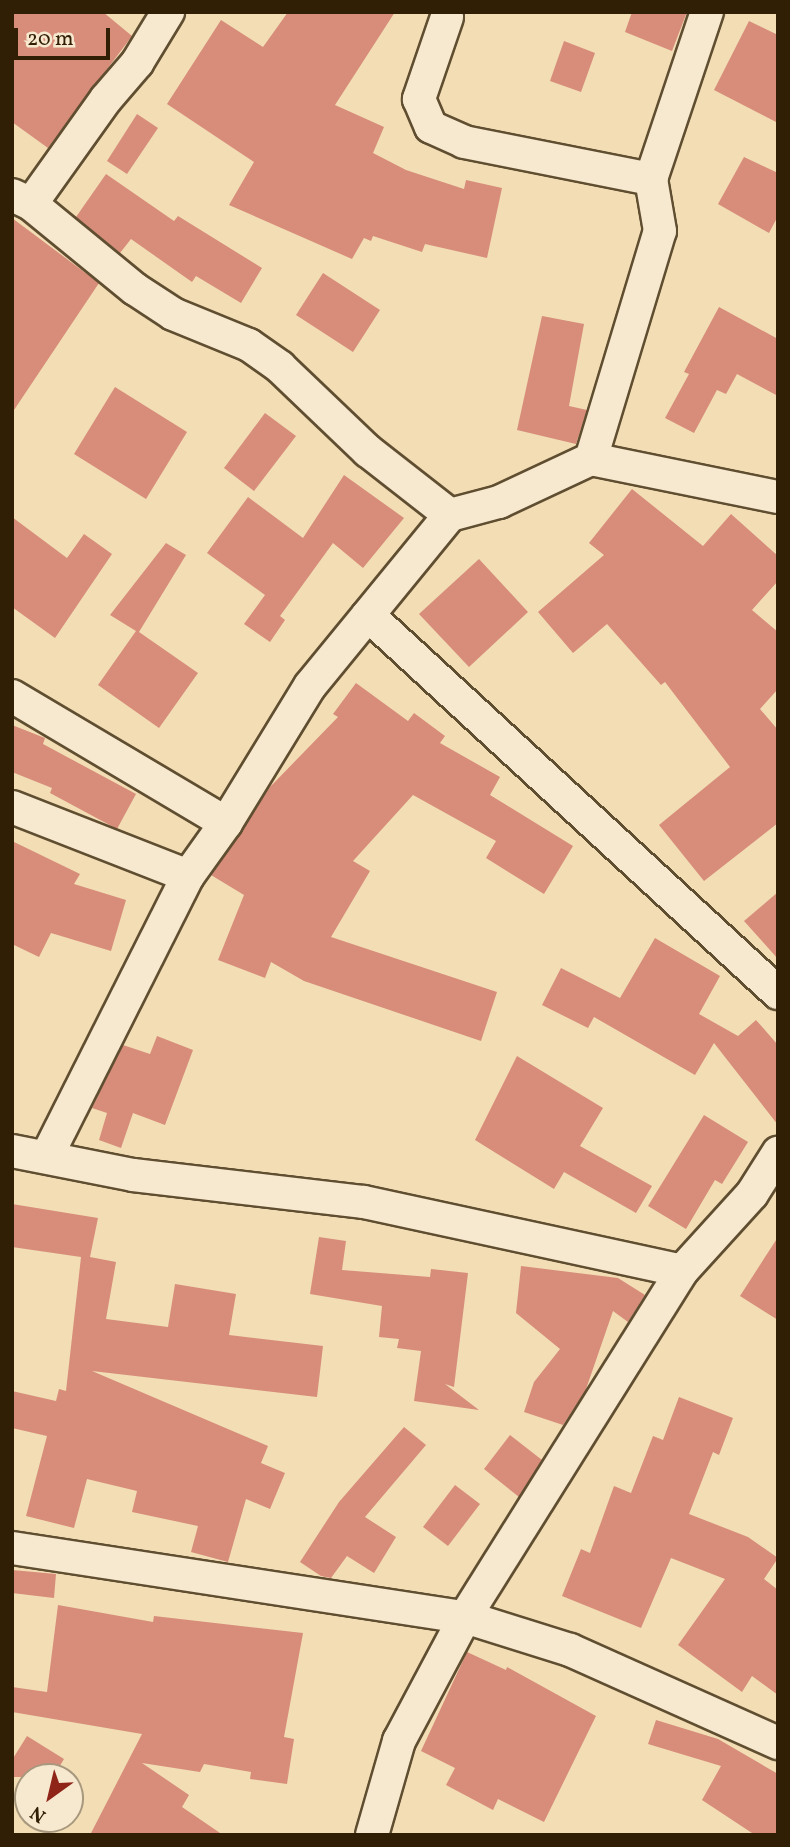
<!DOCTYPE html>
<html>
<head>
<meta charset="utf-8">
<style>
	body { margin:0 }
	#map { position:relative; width:790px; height:1847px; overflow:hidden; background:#f2ddb5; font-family:Vollkorn,serif }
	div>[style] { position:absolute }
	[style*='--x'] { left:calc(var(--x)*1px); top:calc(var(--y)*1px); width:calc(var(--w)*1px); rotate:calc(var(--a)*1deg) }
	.building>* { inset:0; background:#d78d7a }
	.roads { filter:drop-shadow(2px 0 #604e31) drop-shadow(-2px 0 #604e31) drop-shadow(0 2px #604e31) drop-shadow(0 -2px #604e31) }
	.minor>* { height:32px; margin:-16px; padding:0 16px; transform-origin:16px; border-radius:16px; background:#f7e9cf }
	span { translate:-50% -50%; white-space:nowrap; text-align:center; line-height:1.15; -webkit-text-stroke:5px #f7e9cf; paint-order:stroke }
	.frame { position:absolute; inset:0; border:14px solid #301e05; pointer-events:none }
	.north { position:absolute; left:14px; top:1763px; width:70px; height:70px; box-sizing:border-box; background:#f7e9cf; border:2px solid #a7987e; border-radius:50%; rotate:214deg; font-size:19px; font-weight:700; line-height:28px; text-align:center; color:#301e05 }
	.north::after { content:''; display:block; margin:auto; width:24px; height:32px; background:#8f2418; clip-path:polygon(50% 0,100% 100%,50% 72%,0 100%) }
	.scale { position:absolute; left:14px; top:28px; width:96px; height:32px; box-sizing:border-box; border:4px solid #301e05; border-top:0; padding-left:9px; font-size:21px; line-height:24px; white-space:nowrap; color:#301e05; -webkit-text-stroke:5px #f7e9cf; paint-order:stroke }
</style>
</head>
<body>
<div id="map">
	<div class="building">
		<i style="clip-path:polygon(12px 12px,103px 12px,132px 36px,48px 148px,12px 122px)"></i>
		<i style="clip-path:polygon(288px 12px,395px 12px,335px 105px,384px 127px,373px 153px,406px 170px,464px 189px,466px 180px,502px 188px,487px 258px,425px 244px,422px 252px,373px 236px,371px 241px,364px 238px,352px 259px,229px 205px,254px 162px,167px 104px,221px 20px,263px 47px)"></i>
		<i style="clip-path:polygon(632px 12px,687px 12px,672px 51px,625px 32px)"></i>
		<i style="clip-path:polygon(749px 21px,778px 35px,778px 123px,714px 90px)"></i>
		<i style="clip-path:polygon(564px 41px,595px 53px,581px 92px,550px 81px)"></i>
		<i style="clip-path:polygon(137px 114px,158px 128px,127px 174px,107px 161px)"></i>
		<i style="clip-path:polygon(744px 157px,778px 173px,778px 216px,769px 233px,718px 204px)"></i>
		<i style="clip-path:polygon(106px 174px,174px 221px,178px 216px,262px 268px,241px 303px,196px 276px,192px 282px,131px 239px,120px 253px,76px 217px)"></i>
		<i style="clip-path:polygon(12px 218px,99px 283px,12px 413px)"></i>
		<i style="clip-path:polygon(323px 273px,380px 310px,353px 352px,296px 315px)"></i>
		<i style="clip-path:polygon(719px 307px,778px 339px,778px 396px,737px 374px,726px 394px,717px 390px,694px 433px,665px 418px,689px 374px,684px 372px)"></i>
		<i style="clip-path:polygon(542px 316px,584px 324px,569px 406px,587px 410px,576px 444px,517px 430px)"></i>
		<i style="clip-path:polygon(115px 387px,187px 432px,146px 499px,74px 454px)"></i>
		<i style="clip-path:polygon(265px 413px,296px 436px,254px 491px,224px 468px)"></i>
		<i style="clip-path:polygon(344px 475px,404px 518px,363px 568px,333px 543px,280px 616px,285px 620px,270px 642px,244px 624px,265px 595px,207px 553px,248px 497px,303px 538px)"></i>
		<i style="clip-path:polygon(632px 489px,703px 546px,731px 514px,778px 556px,778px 581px,752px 610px,778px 632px,778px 689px,760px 709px,778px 730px,778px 823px,704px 881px,659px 825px,730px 767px,665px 682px,661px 685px,607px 624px,573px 653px,538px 612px,604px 555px,589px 543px)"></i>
		<i style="clip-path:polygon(12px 517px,67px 558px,84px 534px,112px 554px,55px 638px,12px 607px)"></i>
		<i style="clip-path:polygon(166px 543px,186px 555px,139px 632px,198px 673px,159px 728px,98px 685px,136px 631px,110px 615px)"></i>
		<i style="clip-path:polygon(479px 559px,528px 612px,469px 667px,419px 614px)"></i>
		<i style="clip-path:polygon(356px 683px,408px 721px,414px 713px,445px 736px,440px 743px,500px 777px,490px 795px,573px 846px,544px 894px,486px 858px,496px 841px,413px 795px,353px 861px,370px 871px,331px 937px,497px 992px,481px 1041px,304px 981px,271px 962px,265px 978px,218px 960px,244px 895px,211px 875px,270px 787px,338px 717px,333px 714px)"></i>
		<i style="clip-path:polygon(12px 725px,45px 738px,43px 744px,136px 794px,117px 829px,50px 793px,52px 788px,12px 772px)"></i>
		<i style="clip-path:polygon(12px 841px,80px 874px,74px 884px,126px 900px,111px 951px,51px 933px,39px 957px,12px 944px)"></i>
		<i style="clip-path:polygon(778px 892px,778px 959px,744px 921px)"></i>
		<i style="clip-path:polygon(655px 938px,720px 976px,699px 1014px,738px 1036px,756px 1020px,778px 1045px,778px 1125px,714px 1043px,695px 1075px,594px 1017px,588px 1028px,542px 1005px,561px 968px,620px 998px)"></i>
		<i style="clip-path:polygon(157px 1036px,193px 1050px,165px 1125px,133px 1113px,121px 1148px,99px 1140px,107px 1113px,92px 1108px,123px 1045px,150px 1054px)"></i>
		<i style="clip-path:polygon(517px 1056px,603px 1108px,580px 1146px,652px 1186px,636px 1213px,564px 1172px,554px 1189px,475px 1140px)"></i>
		<i style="clip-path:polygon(704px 1115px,748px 1142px,722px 1184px,715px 1180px,686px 1229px,648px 1206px)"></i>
		<i style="clip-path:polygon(12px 1204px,98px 1218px,90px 1257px,116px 1262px,106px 1319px,168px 1327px,175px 1284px,236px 1294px,229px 1335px,323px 1346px,317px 1397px,92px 1371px,268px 1446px,261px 1463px,285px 1473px,270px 1509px,246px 1499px,228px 1562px,191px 1552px,198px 1526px,132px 1512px,137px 1491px,87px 1479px,74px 1528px,26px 1516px,47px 1436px,12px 1428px,12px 1391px,56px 1401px,59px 1389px,66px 1391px,81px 1257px,12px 1247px)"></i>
		<i style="clip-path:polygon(319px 1237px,346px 1241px,342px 1270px,430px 1277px,431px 1269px,468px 1273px,454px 1387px,445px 1384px,479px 1410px,414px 1401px,421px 1351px,397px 1348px,399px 1339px,379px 1337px,382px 1306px,310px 1294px)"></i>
		<i style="clip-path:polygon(778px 1237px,778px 1320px,740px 1296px)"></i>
		<i style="clip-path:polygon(521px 1266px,618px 1278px,645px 1295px,628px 1322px,613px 1311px,585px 1392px,563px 1425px,524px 1412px,534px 1382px,560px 1349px,516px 1313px)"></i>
		<i style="clip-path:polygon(679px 1397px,733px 1418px,719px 1455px,713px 1452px,689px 1514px,748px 1537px,778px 1558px,764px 1579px,778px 1590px,778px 1695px,752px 1676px,742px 1692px,678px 1645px,725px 1579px,671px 1558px,641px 1628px,562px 1596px,581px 1549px,590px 1553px,614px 1486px,631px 1493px,653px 1436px,663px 1440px)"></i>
		<i style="clip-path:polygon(404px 1427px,426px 1445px,365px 1517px,396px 1537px,374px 1573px,347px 1556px,331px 1578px,321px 1576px,300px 1562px,339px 1502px)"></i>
		<i style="clip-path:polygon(510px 1435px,542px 1460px,519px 1497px,484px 1469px)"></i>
		<i style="clip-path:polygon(455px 1485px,480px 1504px,448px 1546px,423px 1527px)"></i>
		<i style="clip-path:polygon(12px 1570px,56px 1574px,54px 1598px,12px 1593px)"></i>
		<i style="clip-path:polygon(58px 1605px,153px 1622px,154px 1616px,303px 1633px,284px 1737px,294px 1739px,287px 1784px,250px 1779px,251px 1772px,204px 1764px,200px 1772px,142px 1763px,189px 1795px,182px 1807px,223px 1835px,90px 1835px,142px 1734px,12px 1712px,12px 1687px,47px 1692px)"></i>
		<i style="clip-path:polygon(467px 1652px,506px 1670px,507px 1667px,596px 1716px,544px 1822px,498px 1799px,493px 1810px,446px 1785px,455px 1768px,421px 1751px)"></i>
		<i style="clip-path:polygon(656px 1720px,718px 1739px,778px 1774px,778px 1835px,755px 1835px,702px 1800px,721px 1766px,648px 1744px)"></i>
		<i style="clip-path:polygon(27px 1736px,64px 1759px,53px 1777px,12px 1777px,12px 1760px)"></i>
	</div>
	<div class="roads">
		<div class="minor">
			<i style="--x:447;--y:17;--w:87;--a:108.9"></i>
			<i style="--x:419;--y:99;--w:30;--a:67"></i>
			<i style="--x:431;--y:127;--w:36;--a:24"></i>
			<i style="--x:464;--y:142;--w:191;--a:11.2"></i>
			<i style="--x:12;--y:195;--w:21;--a:25"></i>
			<i style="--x:31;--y:204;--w:134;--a:39.3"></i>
			<i style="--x:135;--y:289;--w:45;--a:33.3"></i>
			<i style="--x:173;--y:314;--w:82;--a:22.2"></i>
			<i style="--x:249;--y:345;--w:38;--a:35"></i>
			<i style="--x:280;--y:367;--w:122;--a:43.7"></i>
			<i style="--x:368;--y:451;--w:104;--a:38"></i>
			<i style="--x:31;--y:204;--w:129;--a:-54.5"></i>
			<i style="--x:106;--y:99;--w:48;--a:-49.3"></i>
			<i style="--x:137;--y:63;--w:60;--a:-58.7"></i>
			<i style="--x:591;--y:459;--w:238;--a:-73.2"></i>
			<i style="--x:660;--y:231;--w:53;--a:-99.8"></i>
			<i style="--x:651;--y:179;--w:176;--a:-71.5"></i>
			<i style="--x:368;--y:615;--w:558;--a:42.67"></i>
			<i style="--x:12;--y:696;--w:249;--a:30.7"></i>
			<i style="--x:12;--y:807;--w:189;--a:21.4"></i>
			<i style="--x:12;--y:1151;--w:123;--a:11.2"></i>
			<i style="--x:133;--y:1175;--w:233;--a:6.7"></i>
			<i style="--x:364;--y:1202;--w:325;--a:12.2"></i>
			<i style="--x:47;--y:1156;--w:313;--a:-63.3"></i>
			<i style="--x:188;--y:876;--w:65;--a:-54.4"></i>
			<i style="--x:226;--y:823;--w:161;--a:-58.5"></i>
			<i style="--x:310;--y:686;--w:221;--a:-50.7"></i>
			<i style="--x:450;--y:515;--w:51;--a:-14.9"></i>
			<i style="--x:499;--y:502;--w:102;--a:-25.1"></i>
			<i style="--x:591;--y:459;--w:191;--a:11.5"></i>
			<i style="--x:12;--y:1548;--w:458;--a:8.7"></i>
			<i style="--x:465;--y:1617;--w:110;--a:17.4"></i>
			<i style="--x:570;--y:1650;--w:228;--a:24.1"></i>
			<i style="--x:372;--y:1835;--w:98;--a:-74"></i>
			<i style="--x:399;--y:1741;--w:140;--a:-62"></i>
			<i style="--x:465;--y:1617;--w:408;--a:-57.9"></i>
			<i style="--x:682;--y:1271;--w:104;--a:-47.7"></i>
			<i style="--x:752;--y:1194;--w:49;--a:-57.6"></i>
		</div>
	</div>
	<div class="frame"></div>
	<div class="north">N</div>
	<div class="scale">20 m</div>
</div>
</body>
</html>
